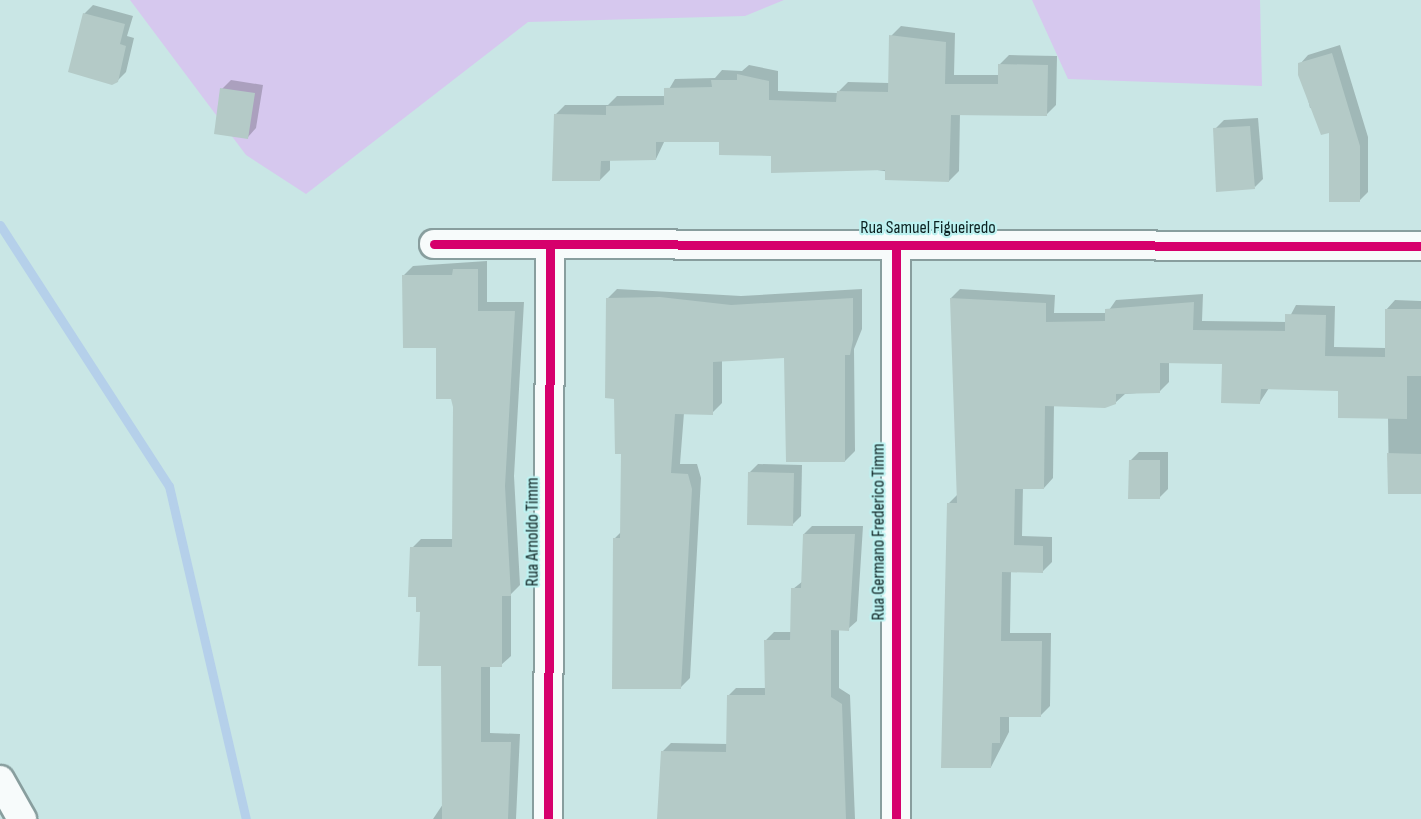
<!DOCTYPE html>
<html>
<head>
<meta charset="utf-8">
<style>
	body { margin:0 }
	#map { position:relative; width:1421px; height:819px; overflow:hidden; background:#c9e6e5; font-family:"Sofia Sans Condensed",sans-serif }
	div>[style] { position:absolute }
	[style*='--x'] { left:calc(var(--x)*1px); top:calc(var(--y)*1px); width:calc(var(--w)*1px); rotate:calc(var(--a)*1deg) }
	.green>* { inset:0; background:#d6c8ee }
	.shadow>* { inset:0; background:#0003 }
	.stream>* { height:9px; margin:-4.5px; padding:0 4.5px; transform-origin:4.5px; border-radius:4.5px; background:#b5d0ea }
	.building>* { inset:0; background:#b4cac7 }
	.roads { filter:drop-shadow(2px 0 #889e9e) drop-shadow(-2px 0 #889e9e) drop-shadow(0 2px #889e9e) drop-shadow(0 -2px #889e9e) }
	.street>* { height:28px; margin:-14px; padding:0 14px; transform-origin:14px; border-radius:14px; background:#f7fbfb }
	.cycleway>* { height:9px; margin:-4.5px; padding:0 4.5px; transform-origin:4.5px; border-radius:4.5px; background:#d6006c }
	span { translate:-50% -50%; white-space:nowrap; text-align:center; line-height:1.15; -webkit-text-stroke:4.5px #bdf2f1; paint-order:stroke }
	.street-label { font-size:18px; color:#0c2121 }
</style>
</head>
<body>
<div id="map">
	<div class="green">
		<i style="clip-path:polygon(130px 0,784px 0,745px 16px,528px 22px,306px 194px,246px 155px)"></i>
		<i style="clip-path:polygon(1032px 0,1260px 0,1262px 86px,1068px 79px)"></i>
	</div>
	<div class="shadow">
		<i style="clip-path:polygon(93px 5px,133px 16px,127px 36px,134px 38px,126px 72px,117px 81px,84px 14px)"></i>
		<i style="clip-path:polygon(901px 26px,955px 33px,954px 75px,999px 75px,999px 65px,1009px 55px,1057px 56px,1056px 105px,1046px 115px,960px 113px,959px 171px,949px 181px,773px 154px,721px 140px,665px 140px,656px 159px,610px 159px,610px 170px,600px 180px,555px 115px,565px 105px,608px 105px,617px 96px,665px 96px,675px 79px,715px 78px,722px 70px,742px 71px,749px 65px,778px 71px,778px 91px,837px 93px,848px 82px,889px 83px,891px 36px)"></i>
		<i style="clip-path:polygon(1340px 45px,1368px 137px,1368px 192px,1359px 201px,1330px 131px,1314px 107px,1310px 108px,1300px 64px,1308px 55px)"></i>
		<i style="clip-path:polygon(231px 80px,263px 85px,256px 128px,248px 137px,222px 89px)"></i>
		<i style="clip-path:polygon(1258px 118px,1263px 179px,1255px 187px,1215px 129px,1224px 120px)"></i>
		<i style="clip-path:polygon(487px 261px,487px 302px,524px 302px,514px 476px,520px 585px,511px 594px,511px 656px,501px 665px,490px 665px,490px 733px,520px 734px,516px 819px,433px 819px,443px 804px,443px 665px,422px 610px,412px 548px,421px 539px,454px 539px,455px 407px,437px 347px,404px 275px,413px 266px)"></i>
		<i style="clip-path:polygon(617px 289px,741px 296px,862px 289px,862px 329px,854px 349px,855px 451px,845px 461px,786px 357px,722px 360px,722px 403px,712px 413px,684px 413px,680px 464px,697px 464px,701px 478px,690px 678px,680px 688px,615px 538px,621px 532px,623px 453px,608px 298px)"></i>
		<i style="clip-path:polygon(960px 289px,1055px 295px,1054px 313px,1107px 313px,1116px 300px,1203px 294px,1202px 321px,1287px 322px,1296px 305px,1335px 306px,1334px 347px,1386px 348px,1386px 310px,1395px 300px,1421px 301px,1421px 500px,1421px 493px,1389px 493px,1388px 418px,1339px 389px,1269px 388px,1260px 402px,1223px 363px,1169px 362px,1169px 382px,1160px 391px,1125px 394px,1115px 403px,1054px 404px,1053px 478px,1044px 488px,1023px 487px,1022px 536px,1052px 537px,1052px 562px,1043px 571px,1011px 571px,1010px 633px,1051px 633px,1050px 706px,1041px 715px,1009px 715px,1009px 732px,991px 767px,949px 503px,958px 494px,951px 298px)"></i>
		<i style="clip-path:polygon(1139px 452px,1168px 452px,1168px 489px,1159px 498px,1130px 461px)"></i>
		<i style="clip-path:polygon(758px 464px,802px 465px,801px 516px,793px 524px,749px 473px)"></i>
		<i style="clip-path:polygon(812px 526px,863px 526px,857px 621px,848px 629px,839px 629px,839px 688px,850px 695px,855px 819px,659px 819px,663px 751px,671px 743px,728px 744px,728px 696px,736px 688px,766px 688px,765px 641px,774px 632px,792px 632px,793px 589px,803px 581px,804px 534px)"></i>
	</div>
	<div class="stream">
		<i style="--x:0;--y:225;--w:311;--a:57.1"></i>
		<i style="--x:169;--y:486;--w:342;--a:77"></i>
	</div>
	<div class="building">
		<i style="clip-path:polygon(83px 13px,125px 24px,120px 44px,126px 46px,118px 82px,112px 85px,68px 72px)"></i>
		<i style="clip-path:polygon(889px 35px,946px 42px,945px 84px,998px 84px,998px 64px,1048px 65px,1047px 116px,951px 115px,949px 182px,885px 180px,885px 170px,771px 173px,771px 156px,719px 155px,719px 142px,656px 142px,656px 160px,601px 161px,600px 181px,552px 181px,554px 114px,606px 115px,606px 106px,664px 105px,664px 88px,712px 87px,711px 80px,737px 80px,737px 74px,769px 81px,769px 100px,836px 102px,837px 91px,888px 92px)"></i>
		<i style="clip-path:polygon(1332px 53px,1360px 146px,1360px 202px,1329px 202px,1329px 133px,1321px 135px,1298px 75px,1298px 63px)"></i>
		<i style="clip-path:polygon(220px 88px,255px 93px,248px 139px,214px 134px)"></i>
		<i style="clip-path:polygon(1250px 126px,1255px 189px,1216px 192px,1213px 128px)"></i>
		<i style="clip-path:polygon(453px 269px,478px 269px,478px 311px,515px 311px,505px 486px,511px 596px,502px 596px,502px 667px,481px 667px,481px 742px,511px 742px,508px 819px,442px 819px,441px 666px,418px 666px,420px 612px,416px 612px,416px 597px,408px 597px,410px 547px,452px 547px,453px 407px,451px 399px,436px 399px,436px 348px,403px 348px,402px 275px,452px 275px)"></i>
		<i style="clip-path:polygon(660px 297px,731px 305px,853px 298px,853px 340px,850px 355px,845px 355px,845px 462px,786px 462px,784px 358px,713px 362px,713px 415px,675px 414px,671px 473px,688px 474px,692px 489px,681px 689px,612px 689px,613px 538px,620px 538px,621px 454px,615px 454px,614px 399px,605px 398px,606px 298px)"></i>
		<i style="clip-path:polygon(950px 298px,1046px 303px,1046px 322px,1105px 321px,1105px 309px,1194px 302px,1193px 330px,1285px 331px,1285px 314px,1326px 315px,1325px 356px,1385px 357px,1385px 309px,1421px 309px,1421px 376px,1407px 376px,1407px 419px,1338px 418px,1338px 391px,1261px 389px,1260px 404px,1221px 403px,1222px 364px,1160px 363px,1160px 393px,1116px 394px,1116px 404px,1105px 408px,1045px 406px,1044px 489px,1015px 489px,1014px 545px,1043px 546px,1043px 573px,1002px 572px,1001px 641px,1042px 641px,1041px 717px,1000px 717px,1000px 743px,992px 743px,991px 768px,941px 768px,947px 503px,957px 503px)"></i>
		<i style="clip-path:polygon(1387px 453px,1421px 454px,1421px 494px,1388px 494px)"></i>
		<i style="clip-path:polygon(1129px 460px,1160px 460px,1160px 499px,1128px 499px)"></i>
		<i style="clip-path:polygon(748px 472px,794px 473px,793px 526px,747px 525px)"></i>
		<i style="clip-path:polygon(803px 534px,855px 534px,849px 631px,831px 630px,831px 697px,842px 704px,846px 819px,657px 819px,661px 751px,726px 752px,727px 695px,765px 695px,764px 640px,790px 640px,791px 588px,801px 588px)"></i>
	</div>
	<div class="roads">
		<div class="street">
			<i style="--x:434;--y:244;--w:987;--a:0.12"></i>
			<i style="--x:896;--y:245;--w:574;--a:90"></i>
			<i style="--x:0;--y:780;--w:45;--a:60.6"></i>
			<i style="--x:548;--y:819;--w:575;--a:-89.8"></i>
		</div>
	</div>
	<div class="cycleway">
		<i style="--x:434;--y:244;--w:987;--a:0.12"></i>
		<i style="--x:896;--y:245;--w:574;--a:90"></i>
		<i style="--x:548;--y:819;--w:575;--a:-89.8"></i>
	</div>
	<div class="street-label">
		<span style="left:928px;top:228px">Rua Samuel Figueiredo</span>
		<span style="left:533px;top:532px;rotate:-90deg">Rua Arnoldo Timm</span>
		<span style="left:879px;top:532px;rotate:-90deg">Rua Germano Frederico Timm</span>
	</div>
</div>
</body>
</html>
